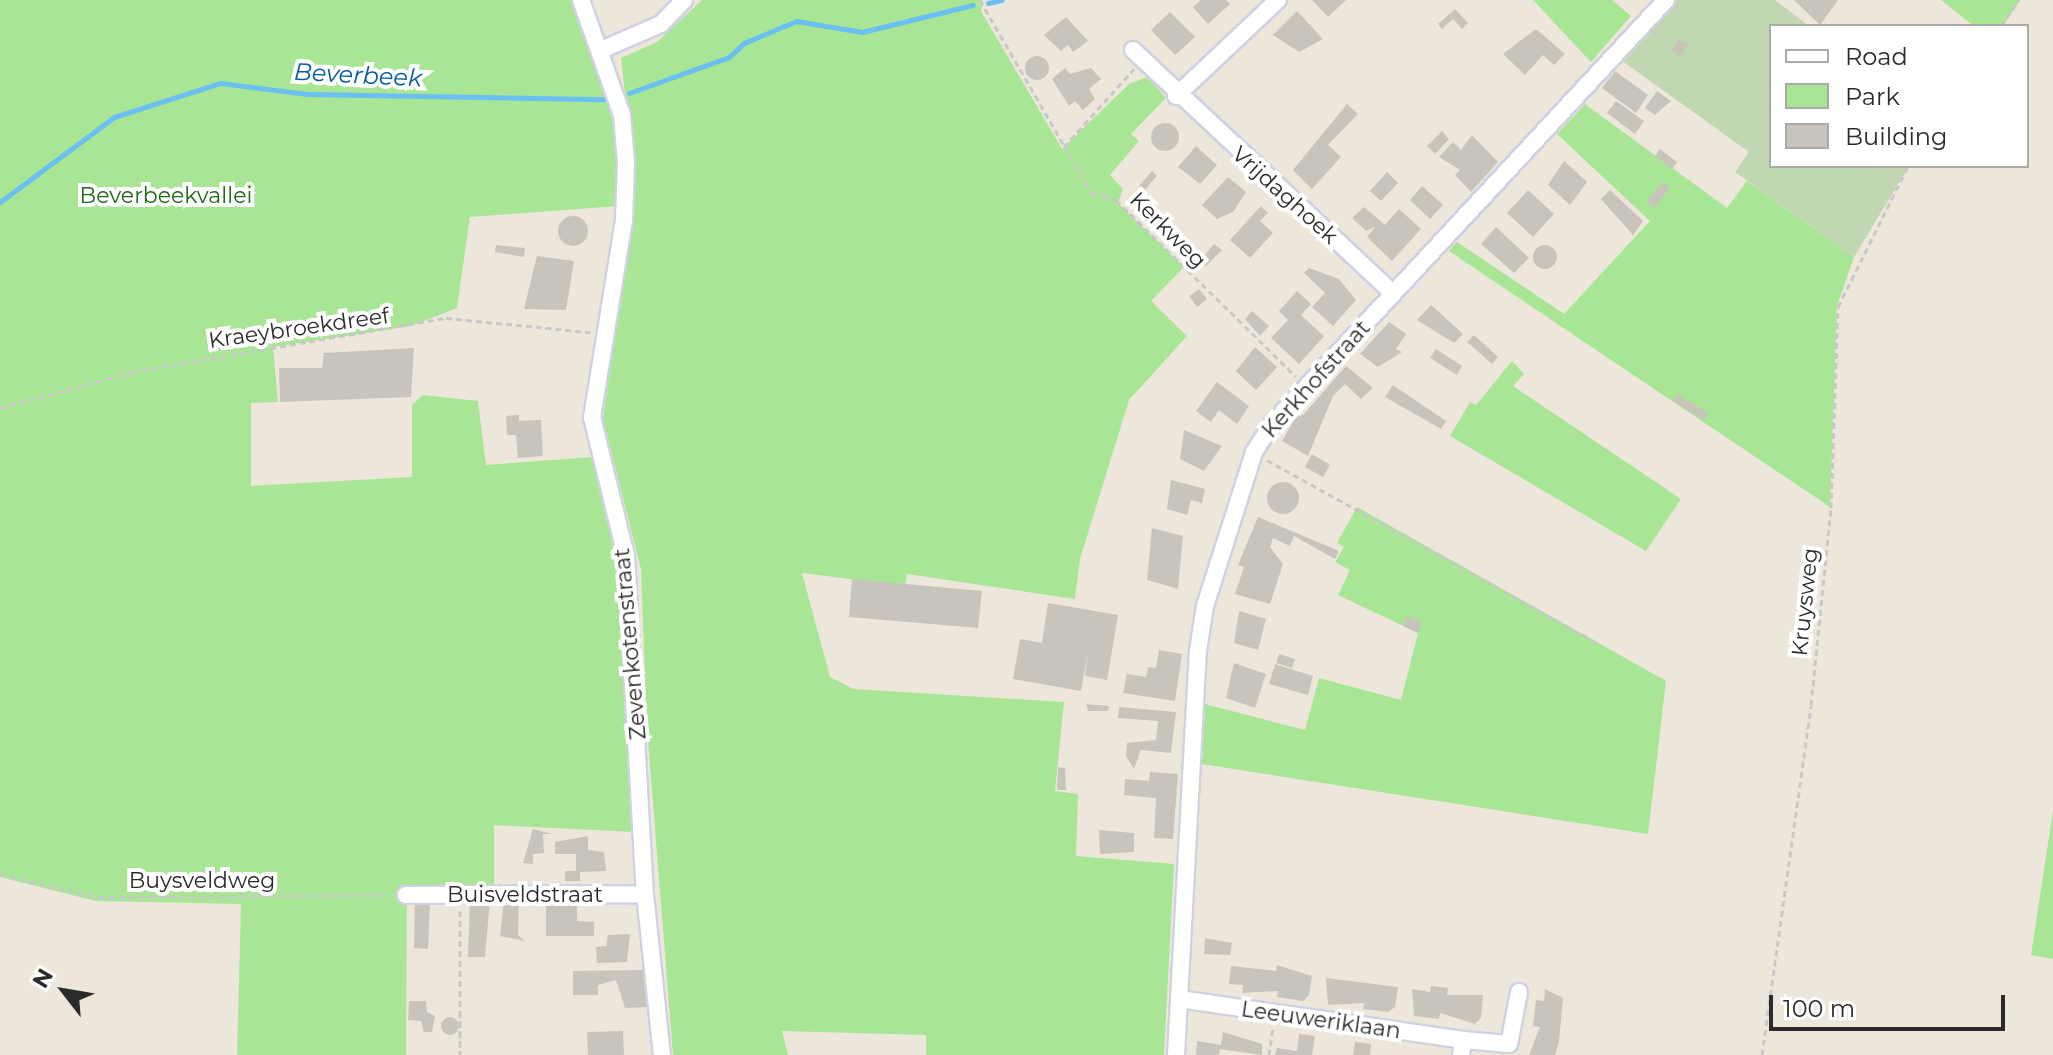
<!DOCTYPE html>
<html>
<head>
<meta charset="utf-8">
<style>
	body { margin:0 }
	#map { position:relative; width:2053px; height:1055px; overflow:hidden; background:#ede7db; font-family:Montserrat,sans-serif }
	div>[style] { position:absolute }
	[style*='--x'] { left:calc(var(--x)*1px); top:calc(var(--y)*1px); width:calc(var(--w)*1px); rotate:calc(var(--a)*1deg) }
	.green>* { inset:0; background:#a8e595 }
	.cemetery>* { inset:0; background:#c0d7b1 }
	.stream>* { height:5px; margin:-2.5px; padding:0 2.5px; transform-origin:2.5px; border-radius:2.5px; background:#6abff3 }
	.building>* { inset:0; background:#c8c4bb }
	.round { border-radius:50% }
	.path>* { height:3px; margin-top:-1.5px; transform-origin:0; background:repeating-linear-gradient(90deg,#c8c8c8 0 6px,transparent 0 10px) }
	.roads { filter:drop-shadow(2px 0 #d0d2e3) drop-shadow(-2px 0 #d0d2e3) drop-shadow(0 2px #d0d2e3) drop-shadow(0 -2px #d0d2e3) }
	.street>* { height:16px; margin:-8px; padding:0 8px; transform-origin:8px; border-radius:8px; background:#fff }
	span { translate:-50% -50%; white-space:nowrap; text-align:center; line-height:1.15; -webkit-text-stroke:8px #fff; paint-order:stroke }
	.street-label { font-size:22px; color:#2a2a2a }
	.park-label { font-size:22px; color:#1f6917 }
	.water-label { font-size:24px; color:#085a9f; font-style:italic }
	.legend { position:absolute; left:1769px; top:24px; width:260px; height:144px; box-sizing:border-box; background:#fff; border:2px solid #aaa; margin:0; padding:10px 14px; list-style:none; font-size:24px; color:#2a2a2a }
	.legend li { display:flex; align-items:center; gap:16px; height:40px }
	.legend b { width:40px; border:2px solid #aaa }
	.north { position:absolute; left:24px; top:951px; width:80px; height:80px; -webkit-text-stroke:6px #fff; paint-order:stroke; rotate:301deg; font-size:22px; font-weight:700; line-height:32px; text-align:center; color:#2a2a2a }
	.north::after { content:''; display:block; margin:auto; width:28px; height:36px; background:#2a2a2a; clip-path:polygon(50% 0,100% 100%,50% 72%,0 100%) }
	.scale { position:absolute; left:1769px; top:995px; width:236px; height:36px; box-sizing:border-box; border:4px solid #2a2a2a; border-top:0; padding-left:10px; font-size:24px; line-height:28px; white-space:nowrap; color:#2a2a2a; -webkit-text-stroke:6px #fff; paint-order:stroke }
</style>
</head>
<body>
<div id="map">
	<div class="green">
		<i style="clip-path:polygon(0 0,573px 0,586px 29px,616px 113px,618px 206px,470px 217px,457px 308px,411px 326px,273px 347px,278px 402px,251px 403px,251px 486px,412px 477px,412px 405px,423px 395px,478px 401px,486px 465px,592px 457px,613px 536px,622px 577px,635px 832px,494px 825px,494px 889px,407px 888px,406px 1055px,237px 1055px,241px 904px,96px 901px,0 877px)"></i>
		<i style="clip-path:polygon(702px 0,983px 0,981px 11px,1062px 149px,1129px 84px,1147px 77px,1166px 98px,1131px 134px,1139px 141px,1110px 175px,1123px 189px,1118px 203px,1184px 267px,1151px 301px,1187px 336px,1129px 400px,1080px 559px,1075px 599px,907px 574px,905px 586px,802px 573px,830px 677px,854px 689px,1064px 702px,1055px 791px,1078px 794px,1076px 856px,1174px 864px,1164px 1055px,926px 1055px,926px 1035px,782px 1031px,788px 1055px,673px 1055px,647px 728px,641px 569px,603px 419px,635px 184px,621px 58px,657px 42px)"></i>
		<i style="clip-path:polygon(1533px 0,1612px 0,1631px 16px,1591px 62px)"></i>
		<i style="clip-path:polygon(1941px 0,2020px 0,2003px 26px,1974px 26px)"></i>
		<i style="clip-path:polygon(1585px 104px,1727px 208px,1747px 181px,1854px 257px,1837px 306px,1830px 507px,1449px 251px,1457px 242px,1564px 314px,1650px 221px,1557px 134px)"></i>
		<i style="clip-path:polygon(1512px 361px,1524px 374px,1513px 386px,1681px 499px,1646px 551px,1450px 436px,1470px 402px,1476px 405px)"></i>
		<i style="clip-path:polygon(1357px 507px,1666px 681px,1648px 834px,1202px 764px,1205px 704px,1305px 730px,1319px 678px,1401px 700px,1418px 633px,1338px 595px,1350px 570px,1335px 562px,1344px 547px,1337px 543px)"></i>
		<i style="clip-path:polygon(2053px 811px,2053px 959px,2031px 955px)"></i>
	</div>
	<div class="cemetery">
		<i style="clip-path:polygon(1677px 0,1775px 0,1809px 26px,1771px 26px,1771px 166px,1909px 166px,1854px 257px,1735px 172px,1749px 152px,1618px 58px)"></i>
	</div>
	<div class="stream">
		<i style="--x:988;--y:3;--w:14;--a:-12"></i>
		<i style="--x:629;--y:93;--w:106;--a:-19.8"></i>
		<i style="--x:729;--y:57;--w:21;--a:-43"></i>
		<i style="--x:744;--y:43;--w:56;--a:-22.9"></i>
		<i style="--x:796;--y:21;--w:67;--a:9.5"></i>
		<i style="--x:862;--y:32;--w:114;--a:-13.7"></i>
		<i style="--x:0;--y:202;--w:142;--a:-36.7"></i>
		<i style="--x:114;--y:117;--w:111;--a:-17.8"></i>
		<i style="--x:220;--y:83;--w:88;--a:7.2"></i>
		<i style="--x:307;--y:94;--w:298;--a:1"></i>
	</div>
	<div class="building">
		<i style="clip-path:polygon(1201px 0,1226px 0,1230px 4px,1208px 24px,1193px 7px)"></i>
		<i style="clip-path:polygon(1312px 0,1346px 0,1328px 17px)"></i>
		<i style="clip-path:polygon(1794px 0,1838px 0,1820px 25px)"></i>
		<i style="clip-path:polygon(1455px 9px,1468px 23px,1462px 29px,1453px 19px,1442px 29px,1438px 24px)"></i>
		<i style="clip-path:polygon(1297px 11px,1323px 39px,1299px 52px,1273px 35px)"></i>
		<i style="clip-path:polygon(1170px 12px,1195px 37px,1175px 55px,1151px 30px)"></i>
		<i style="clip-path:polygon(1066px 17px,1088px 41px,1073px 52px,1068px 45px,1061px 51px,1044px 35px)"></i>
		<i style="clip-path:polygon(1536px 29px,1565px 54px,1554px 65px,1543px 55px,1525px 75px,1503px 54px)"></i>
		<i style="clip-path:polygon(1679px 39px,1688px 45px,1680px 56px,1671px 50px)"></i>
		<i class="round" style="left:1025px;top:56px;width:24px;height:24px"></i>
		<i style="clip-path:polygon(1065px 68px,1070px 74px,1091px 68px,1101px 79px,1089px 89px,1095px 99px,1083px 110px,1075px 101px,1069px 106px,1052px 79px)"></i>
		<i style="clip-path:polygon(1615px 71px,1648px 95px,1636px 113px,1602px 88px)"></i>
		<i style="clip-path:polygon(1657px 91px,1671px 101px,1655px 115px,1645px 108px)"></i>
		<i style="clip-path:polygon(1616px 101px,1644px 121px,1635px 134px,1607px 113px)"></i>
		<i style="clip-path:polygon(1347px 104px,1358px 114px,1328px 145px,1341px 157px,1312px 189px,1293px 170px)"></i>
		<i class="round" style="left:1151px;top:123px;width:28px;height:28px"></i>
		<i style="clip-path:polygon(1442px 131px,1449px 139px,1435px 154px,1427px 146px)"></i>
		<i style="clip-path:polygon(1472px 135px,1498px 162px,1471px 192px,1455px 175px,1460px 170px,1439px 157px,1453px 142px,1461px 150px)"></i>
		<i style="clip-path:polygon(1196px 146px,1217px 165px,1200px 184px,1178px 167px)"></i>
		<i style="clip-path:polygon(1660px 149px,1677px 162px,1672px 169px,1655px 156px)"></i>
		<i style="clip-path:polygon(1564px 161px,1587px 182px,1570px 205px,1548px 185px)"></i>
		<i style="clip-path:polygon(1152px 171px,1157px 176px,1144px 191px,1139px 186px)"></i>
		<i style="clip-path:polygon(1387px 172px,1398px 183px,1381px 201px,1370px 191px)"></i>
		<i style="clip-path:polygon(1228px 177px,1246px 192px,1233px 212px,1217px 219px,1202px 205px)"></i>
		<i style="clip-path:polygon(1662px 182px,1670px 188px,1654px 208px,1647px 202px)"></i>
		<i style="clip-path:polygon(1422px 186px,1443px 205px,1430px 219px,1410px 200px)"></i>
		<i style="clip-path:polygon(1528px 190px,1554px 214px,1533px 237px,1507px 213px)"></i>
		<i style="clip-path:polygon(1610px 190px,1643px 221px,1633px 235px,1601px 199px)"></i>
		<i style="clip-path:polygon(1261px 206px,1268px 213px,1260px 221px,1273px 233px,1250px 258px,1230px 240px)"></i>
		<i style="clip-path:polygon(1364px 207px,1385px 225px,1399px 209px,1421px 229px,1392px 261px,1367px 237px,1375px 227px,1366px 231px,1352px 218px)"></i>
		<i class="round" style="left:558px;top:216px;width:30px;height:30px"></i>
		<i style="clip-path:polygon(1496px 227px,1529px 258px,1514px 273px,1481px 244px)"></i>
		<i style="clip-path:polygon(1214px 244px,1222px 250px,1206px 266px,1200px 261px)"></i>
		<i class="round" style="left:1533px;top:245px;width:24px;height:24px"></i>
		<i style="clip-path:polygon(496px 245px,525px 248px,524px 257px,495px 252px)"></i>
		<i style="clip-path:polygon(537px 256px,574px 261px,566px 310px,524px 309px)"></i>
		<i style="clip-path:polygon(1309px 268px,1339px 279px,1356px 300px,1333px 326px,1312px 307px,1325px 293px,1304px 273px)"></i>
		<i style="clip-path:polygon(1199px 289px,1207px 299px,1197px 307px,1189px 296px)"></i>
		<i style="clip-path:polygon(1297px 291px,1311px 304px,1301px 315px,1324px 336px,1299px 364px,1271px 338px,1288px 320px,1279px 311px)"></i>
		<i style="clip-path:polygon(1431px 305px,1463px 334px,1454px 343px,1417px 320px)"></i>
		<i style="clip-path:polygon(1252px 311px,1269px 326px,1260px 336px,1245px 319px)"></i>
		<i style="clip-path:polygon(1389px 322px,1406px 334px,1396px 349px,1402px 352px,1378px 367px,1360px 354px)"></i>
		<i style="clip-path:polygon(1474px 335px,1498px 357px,1492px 364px,1467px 342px)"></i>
		<i style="clip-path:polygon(1255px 347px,1277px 367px,1256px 390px,1236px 371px)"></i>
		<i style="clip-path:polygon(414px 348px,411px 397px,280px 402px,279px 368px,322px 368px,324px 353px)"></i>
		<i style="clip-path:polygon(1436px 349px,1462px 366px,1457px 375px,1430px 358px)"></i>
		<i style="clip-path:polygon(1346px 366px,1373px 388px,1361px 399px,1345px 384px,1333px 396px,1308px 456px,1282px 441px,1298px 413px,1303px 415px)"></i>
		<i style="clip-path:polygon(1217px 382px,1249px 406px,1237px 424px,1219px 410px,1211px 422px,1196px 411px)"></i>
		<i style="clip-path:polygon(1393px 385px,1446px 421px,1441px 429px,1385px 397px)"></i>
		<i style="clip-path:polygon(1677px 394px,1708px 413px,1704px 420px,1673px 401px)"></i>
		<i style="clip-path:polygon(519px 415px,519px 421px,541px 420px,543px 456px,518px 458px,516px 435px,507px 435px,506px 416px)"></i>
		<i style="clip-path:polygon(1184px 430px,1222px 446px,1204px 471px,1180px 459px)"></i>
		<i style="clip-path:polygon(1312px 454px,1330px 465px,1323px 477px,1305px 467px)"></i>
		<i style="clip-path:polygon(1171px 480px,1205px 489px,1202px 503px,1191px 500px,1187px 515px,1167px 509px)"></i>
		<i class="round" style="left:1267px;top:482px;width:32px;height:32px"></i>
		<i style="clip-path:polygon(1258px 517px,1339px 551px,1335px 559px,1294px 536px,1290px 546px,1273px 538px,1270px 547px,1283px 564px,1270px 604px,1235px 594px,1244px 567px,1238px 565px)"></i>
		<i style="clip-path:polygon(1152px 528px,1183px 536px,1178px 589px,1147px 580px)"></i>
		<i style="clip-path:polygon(852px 579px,982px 591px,978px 628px,849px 617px)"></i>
		<i style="clip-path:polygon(1048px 603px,1118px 615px,1107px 680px,1085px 676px,1088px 651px,1081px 691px,1013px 679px,1020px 639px,1042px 643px)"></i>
		<i style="clip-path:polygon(1239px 611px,1266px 619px,1258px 650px,1234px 643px)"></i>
		<i style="clip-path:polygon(1407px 616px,1422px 623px,1418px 633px,1403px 626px)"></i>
		<i style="clip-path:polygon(1159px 650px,1182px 654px,1175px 701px,1123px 693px,1127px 674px,1146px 677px,1148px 667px,1156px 668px)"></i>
		<i style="clip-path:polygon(1279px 654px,1295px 659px,1292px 668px,1276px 663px)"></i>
		<i style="clip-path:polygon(1234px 663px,1266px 674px,1255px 708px,1226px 698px)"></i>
		<i style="clip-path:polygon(1275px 664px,1313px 676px,1308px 695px,1269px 684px)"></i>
		<i style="clip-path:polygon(1086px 704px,1109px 706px,1108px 711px,1088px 711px)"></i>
		<i style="clip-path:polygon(1119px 707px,1176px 712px,1171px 753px,1141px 750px,1134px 769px,1126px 756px,1127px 743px,1156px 740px,1158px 721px,1118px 718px)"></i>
		<i style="clip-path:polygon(1058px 767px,1065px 768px,1066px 790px,1057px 790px)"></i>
		<i style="clip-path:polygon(1150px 772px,1178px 774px,1173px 839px,1154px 838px,1156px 798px,1124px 795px,1125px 779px,1149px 781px)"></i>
		<i style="clip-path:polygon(533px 829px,552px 834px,543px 834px,544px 853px,533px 854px,533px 864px,523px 863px)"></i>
		<i style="clip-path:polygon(1099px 830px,1134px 833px,1134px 852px,1100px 854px)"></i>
		<i style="clip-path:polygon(588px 836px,588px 850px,604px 852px,606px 871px,580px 872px,580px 881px,565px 881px,565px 871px,576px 871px,576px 854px,555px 854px,555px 842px)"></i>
		<i style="clip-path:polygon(415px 900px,430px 901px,428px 949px,414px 948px)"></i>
		<i style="clip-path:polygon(470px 900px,490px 900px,485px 957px,468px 957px)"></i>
		<i style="clip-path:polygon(504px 900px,519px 900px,518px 935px,525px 941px,500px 936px)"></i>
		<i style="clip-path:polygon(546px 906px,577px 906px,577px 921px,594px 922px,594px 936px,546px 936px)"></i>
		<i style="clip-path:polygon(630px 934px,627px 962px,597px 963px,596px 947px,606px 946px,608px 935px)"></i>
		<i style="clip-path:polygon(1205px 938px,1232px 943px,1230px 955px,1204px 954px)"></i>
		<i style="clip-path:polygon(1277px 965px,1312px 976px,1309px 995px,1303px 1001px,1277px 997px,1278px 991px,1242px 993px,1243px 985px,1229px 984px,1231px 966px,1276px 971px)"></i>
		<i style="clip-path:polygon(645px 970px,648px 1007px,625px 1008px,616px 980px,598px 985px,598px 995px,573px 995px,573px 971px)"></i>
		<i style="clip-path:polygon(1326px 978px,1398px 987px,1395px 1007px,1388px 1012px,1363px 1009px,1364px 1003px,1328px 1005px)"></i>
		<i style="clip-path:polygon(1431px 986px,1448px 988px,1447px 995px,1483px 995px,1481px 1018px,1475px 1024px,1440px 1013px,1439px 1019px,1414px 1016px,1412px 989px,1430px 992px)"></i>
		<i style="clip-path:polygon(1545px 989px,1563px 998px,1559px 1042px,1555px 1055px,1529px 1055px,1540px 1027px,1533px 1026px,1536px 1000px,1544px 1001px)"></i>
		<i style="clip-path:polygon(409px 1001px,426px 1001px,427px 1012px,435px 1016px,432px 1032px,424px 1032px,421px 1021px,408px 1020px)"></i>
		<i class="round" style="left:441px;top:1017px;width:18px;height:18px"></i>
		<i style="clip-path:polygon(623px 1031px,624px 1055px,588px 1055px,587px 1032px)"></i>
		<i style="clip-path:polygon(1223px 1032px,1262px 1044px,1262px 1055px,1220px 1049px,1219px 1055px,1196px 1055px,1197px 1041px,1221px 1045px)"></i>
		<i style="clip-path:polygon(1299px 1034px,1315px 1036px,1312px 1055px,1275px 1055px,1277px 1048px,1297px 1051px)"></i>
		<i style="clip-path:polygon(1355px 1042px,1371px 1044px,1370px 1055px,1353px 1055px)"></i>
	</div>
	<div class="path">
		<i style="--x:980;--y:0;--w:222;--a:60"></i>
		<i style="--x:1091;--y:192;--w:26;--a:18"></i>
		<i style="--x:1116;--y:200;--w:252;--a:44.4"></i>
		<i style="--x:2001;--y:26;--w:32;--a:-55"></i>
		<i style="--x:1064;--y:147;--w:105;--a:-48.1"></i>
		<i style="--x:0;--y:408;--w:137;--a:-15.3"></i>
		<i style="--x:132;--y:372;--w:319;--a:-9.8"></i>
		<i style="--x:446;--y:318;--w:145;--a:5.6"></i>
		<i style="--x:1267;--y:460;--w:376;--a:29"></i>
		<i style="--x:0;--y:874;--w:102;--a:13.1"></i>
		<i style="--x:99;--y:897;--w:290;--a:-0.4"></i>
		<i style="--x:460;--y:911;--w:144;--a:90"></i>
		<i style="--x:1269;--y:1055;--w:28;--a:-82"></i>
		<i style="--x:1762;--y:1055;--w:353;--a:-82"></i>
		<i style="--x:1811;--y:705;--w:198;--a:-84.2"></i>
		<i style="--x:1831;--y:508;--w:201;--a:-88"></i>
		<i style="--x:1838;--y:307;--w:157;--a:-63.6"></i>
	</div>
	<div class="roads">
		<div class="street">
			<i style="--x:581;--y:0;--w:122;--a:70.4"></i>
			<i style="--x:622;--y:115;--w:48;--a:85.2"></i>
			<i style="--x:626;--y:163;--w:57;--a:92"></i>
			<i style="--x:624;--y:220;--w:200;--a:99.2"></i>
			<i style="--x:592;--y:417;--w:144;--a:76.3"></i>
			<i style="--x:626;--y:557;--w:338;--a:86.8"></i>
			<i style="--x:645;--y:894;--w:162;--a:84"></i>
			<i style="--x:601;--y:50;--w:65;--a:-23.4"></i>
			<i style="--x:661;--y:24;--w:33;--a:-46"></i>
			<i style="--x:1133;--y:50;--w:356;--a:43.1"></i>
			<i style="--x:1176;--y:96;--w:140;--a:-43.3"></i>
			<i style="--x:406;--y:895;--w:239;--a:-0.2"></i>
			<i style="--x:1179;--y:999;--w:287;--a:8.2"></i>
			<i style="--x:1176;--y:1055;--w:405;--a:-86.9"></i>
			<i style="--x:1198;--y:651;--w:46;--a:-81.2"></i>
			<i style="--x:1205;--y:606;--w:162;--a:-72.3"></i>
			<i style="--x:1254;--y:452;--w:35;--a:-57"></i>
			<i style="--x:1273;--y:423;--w:577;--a:-47.11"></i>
			<i style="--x:1461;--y:1055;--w:15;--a:-82"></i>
			<i style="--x:1463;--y:1040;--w:46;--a:5"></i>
			<i style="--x:1509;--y:1044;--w:53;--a:-79.1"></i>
		</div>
	</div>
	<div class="street-label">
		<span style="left:1285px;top:195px;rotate:42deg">Vrijdaghoek</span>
		<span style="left:1168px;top:230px;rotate:45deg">Kerkweg</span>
		<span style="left:299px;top:328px;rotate:-8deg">Kraeybroekdreef</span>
		<span style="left:1316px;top:379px;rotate:-48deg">Kerkhofstraat</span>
		<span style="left:1805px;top:602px;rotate:-84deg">Kruysweg</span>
		<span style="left:630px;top:644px;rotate:-95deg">Zevenkotenstraat</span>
		<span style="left:202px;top:881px">Buysveldweg</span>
		<span style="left:525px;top:895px">Buisveldstraat</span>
		<span style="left:1321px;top:1020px;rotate:8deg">Leeuweriklaan</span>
	</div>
	<div class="park-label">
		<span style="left:166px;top:196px">Beverbeekvallei</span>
	</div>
	<div class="water-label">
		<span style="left:358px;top:75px;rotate:3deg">Beverbeek</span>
	</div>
	<ul class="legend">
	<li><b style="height:10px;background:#fff"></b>Road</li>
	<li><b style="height:22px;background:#a8e595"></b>Park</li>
	<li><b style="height:22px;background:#c8c4bb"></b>Building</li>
	</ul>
	<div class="north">N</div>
	<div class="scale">100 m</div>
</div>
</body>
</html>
